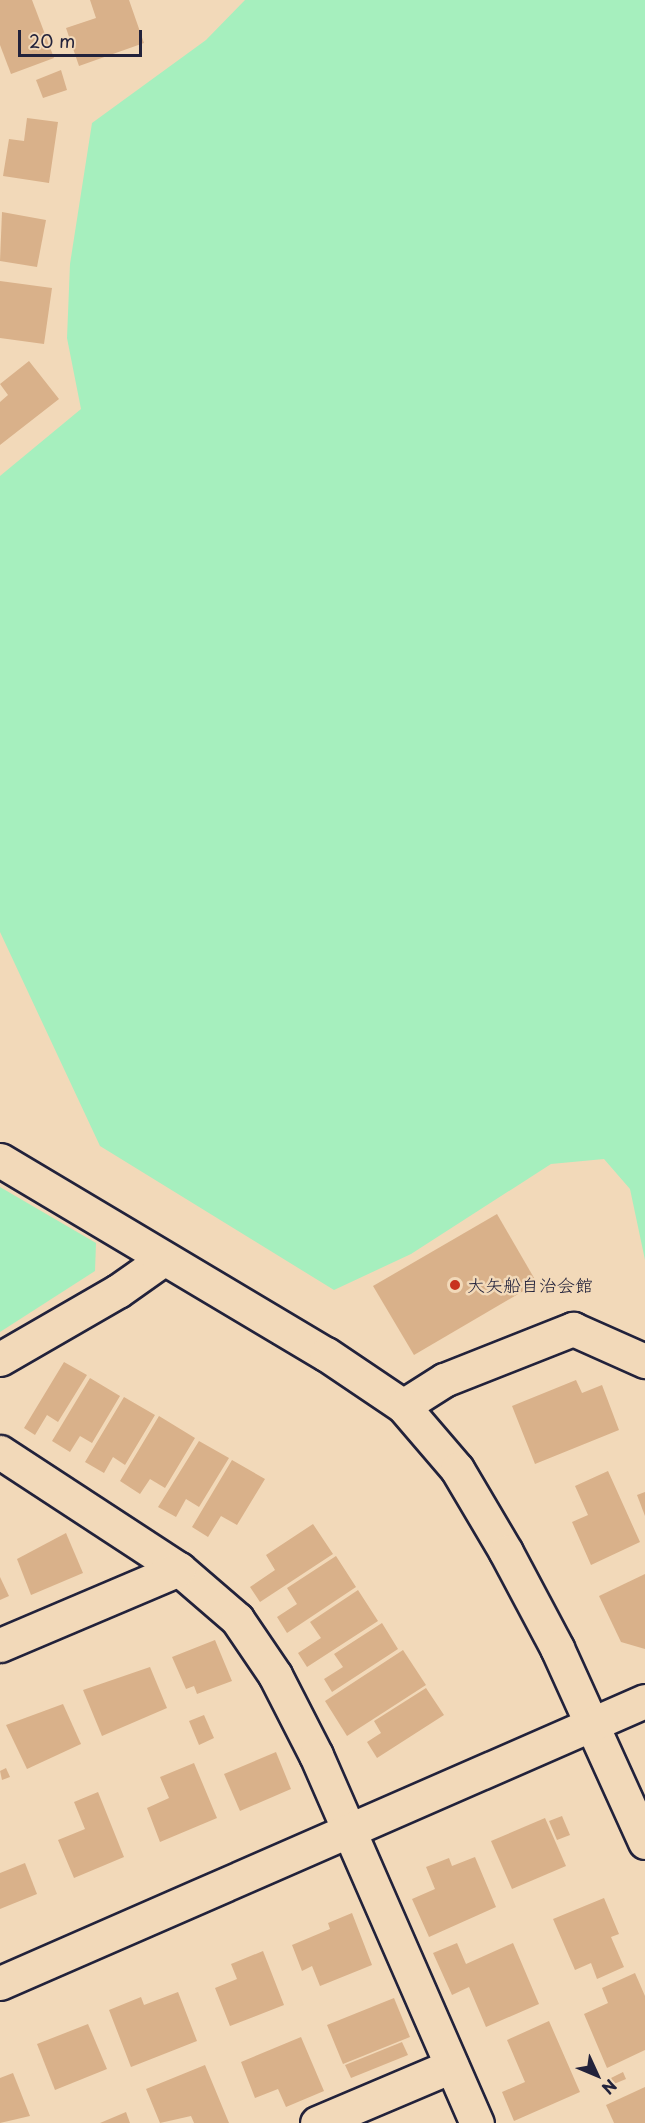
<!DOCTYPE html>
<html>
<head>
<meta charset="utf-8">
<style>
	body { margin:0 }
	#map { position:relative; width:645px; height:2123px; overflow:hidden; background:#f2d9b9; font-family:"Playpen Sans","Klee One",sans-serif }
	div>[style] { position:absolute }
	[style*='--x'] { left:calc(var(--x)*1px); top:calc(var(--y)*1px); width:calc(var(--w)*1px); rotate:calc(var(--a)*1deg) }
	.green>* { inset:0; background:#a6efbe }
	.building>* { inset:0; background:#d9b18a }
	.roads { filter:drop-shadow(2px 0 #22223b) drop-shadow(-2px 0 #22223b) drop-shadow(0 2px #22223b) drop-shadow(0 -2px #22223b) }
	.minor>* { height:33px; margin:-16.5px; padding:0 16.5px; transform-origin:16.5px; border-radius:16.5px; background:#f2d9b9 }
	.tertiary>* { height:33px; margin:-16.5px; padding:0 16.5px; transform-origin:16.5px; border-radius:16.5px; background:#f2d9b9 }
	.dots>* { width:16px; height:16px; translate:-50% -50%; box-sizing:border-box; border:3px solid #f2d9b9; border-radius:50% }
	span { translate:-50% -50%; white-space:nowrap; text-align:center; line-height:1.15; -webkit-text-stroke:5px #f2d9b9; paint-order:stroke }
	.poi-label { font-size:18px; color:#22223b }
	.left { translate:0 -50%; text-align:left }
	.north { position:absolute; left:567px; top:2045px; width:60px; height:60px; -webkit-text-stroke:4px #f2d9b9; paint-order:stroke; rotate:134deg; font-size:16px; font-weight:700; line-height:24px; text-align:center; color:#22223b }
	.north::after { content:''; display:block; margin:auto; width:21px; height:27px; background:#22223b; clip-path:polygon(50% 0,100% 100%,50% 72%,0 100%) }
	.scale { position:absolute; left:18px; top:30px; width:124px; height:27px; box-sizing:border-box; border:3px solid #22223b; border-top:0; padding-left:8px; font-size:18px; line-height:21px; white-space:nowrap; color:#22223b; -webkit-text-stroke:4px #f2d9b9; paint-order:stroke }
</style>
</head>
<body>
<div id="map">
	<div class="green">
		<i style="clip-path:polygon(245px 0,645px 0,645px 1260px,630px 1189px,604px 1159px,551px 1164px,411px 1254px,334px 1290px,100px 1146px,0 932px,0 476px,81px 409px,67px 338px,70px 264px,92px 123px,206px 40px)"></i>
		<i style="clip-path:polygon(0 1187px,96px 1243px,95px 1271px,0 1332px)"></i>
	</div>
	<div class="building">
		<i style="clip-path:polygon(0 0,32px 0,54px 58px,11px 74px,0 45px)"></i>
		<i style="clip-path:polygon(90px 0,129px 0,144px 43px,79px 66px,66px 28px,96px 18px)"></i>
		<i style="clip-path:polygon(61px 70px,67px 90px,43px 98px,36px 80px)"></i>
		<i style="clip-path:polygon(27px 118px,58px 122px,49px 183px,3px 176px,9px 139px,24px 141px)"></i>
		<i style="clip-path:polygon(2px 212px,46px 220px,37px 267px,0 261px)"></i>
		<i style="clip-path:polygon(0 281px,52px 288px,44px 344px,0 338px)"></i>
		<i style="clip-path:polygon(29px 361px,59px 399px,0 445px,0 402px,8px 395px,0 384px)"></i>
		<i style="clip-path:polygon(497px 1214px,537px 1283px,414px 1355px,373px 1286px)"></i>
		<i style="clip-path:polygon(64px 1362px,87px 1375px,58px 1422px,47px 1415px,35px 1435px,24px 1428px)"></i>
		<i style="clip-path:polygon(90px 1378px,120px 1396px,92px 1443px,80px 1436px,70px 1452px,52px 1441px)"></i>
		<i style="clip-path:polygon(576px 1380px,582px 1393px,602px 1385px,619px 1430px,535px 1464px,512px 1406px)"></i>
		<i style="clip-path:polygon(124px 1397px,155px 1415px,125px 1465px,113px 1457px,104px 1473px,85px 1462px)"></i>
		<i style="clip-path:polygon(159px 1416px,195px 1438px,165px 1488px,150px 1479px,140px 1494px,120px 1481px)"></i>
		<i style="clip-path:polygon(199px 1441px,229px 1458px,199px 1507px,186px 1499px,176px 1517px,158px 1507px)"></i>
		<i style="clip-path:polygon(232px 1460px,265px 1479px,237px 1525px,221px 1516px,208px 1537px,192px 1527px)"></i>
		<i style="clip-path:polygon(608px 1471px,640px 1542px,591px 1565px,572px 1522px,588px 1515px,575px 1486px)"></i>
		<i style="clip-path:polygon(645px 1492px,645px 1516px,637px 1495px)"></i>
		<i style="clip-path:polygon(313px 1524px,333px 1554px,260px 1602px,250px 1587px,275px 1570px,266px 1555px)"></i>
		<i style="clip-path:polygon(66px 1533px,83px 1573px,31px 1595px,17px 1559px)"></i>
		<i style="clip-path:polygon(336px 1556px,356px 1587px,287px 1633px,277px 1617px,297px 1604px,287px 1588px)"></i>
		<i style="clip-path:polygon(645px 1574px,645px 1649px,621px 1642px,599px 1596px)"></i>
		<i style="clip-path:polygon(0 1577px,9px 1596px,0 1600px)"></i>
		<i style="clip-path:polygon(358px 1590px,378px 1621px,307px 1667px,298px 1653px,321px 1638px,310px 1622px)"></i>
		<i style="clip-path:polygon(382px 1623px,398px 1649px,332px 1692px,324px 1679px,343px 1667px,334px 1654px)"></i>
		<i style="clip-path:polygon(215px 1640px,232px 1681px,197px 1694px,194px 1686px,186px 1689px,172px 1657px)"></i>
		<i style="clip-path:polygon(403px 1650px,426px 1685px,347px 1736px,325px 1701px)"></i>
		<i style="clip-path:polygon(150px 1667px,167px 1708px,102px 1736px,83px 1690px)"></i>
		<i style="clip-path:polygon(426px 1688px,444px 1715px,377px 1758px,367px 1742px,381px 1733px,374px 1721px)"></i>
		<i style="clip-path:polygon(63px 1704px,81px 1744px,27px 1769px,6px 1725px)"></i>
		<i style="clip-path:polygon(204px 1715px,214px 1738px,199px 1745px,189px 1721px)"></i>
		<i style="clip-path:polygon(276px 1752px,291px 1789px,240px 1811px,224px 1774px)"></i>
		<i style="clip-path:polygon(194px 1763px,217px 1818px,160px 1842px,147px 1808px,169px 1798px,160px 1777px)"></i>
		<i style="clip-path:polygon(6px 1768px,10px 1777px,2px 1780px,0 1771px)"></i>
		<i style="clip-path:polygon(98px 1792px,124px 1857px,74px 1878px,58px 1840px,85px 1829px,74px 1802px)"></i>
		<i style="clip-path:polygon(562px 1816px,570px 1835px,557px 1840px,549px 1821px)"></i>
		<i style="clip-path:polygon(545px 1818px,566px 1866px,512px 1889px,491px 1841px)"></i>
		<i style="clip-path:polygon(475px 1857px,496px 1907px,429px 1937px,412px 1899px,435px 1889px,426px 1867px,449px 1858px,452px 1866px)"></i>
		<i style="clip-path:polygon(25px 1863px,37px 1894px,0 1909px,0 1873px)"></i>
		<i style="clip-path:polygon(604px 1898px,619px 1934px,611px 1937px,624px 1967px,597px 1979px,591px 1963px,575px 1970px,553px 1919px)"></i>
		<i style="clip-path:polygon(352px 1913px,372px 1965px,320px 1986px,312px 1966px,302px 1971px,292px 1945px,330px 1929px,328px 1923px)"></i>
		<i style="clip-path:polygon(457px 1943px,466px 1964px,513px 1943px,539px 2004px,486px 2027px,469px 1987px,452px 1995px,433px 1953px)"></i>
		<i style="clip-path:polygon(263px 1951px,284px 2005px,230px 2026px,215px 1988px,237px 1979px,231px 1964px)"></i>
		<i style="clip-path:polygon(635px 1973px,645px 1996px,645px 2050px,607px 2068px,584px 2014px,608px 2003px,602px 1988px)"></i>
		<i style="clip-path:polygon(178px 1992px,197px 2041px,131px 2067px,109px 2010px,141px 1997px,144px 2005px)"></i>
		<i style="clip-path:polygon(394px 1998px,410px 2037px,343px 2064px,327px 2025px)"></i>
		<i style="clip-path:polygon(549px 2021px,580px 2092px,514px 2121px,502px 2092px,525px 2082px,507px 2040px)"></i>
		<i style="clip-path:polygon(88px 2024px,107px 2069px,55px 2090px,37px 2044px)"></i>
		<i style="clip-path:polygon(301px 2037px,324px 2091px,286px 2107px,278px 2089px,255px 2098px,241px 2062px)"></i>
		<i style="clip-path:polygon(402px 2042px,408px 2055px,351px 2078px,345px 2065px)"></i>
		<i style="clip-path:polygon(205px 2065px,229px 2123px,194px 2123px,191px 2116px,160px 2123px,146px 2089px)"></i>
		<i style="clip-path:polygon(623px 2072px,626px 2079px,614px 2084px,611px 2078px)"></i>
		<i style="clip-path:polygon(13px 2073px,30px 2116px,0 2123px,0 2078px)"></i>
		<i style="clip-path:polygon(645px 2087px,645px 2123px,614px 2123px,606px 2105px)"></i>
		<i style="clip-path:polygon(126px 2112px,130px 2123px,100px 2123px)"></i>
	</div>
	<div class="roads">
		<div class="minor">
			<i style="--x:0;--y:1359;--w:136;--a:-30"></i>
			<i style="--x:118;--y:1291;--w:54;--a:-35.2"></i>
			<i style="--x:403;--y:1406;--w:49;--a:-32.4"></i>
			<i style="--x:444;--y:1380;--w:139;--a:-21.6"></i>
			<i style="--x:573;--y:1329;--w:79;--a:24"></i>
			<i style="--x:0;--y:1452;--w:214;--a:33.2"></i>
			<i style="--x:179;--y:1569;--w:77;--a:40.8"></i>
			<i style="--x:237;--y:1619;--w:68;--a:55.8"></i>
			<i style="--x:275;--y:1675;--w:90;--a:62.9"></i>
			<i style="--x:316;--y:1755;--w:402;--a:66.4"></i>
			<i style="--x:0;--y:1645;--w:194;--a:-23"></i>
			<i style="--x:317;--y:2123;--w:146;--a:-23"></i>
		</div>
		<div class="tertiary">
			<i style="--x:0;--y:1160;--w:379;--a:30.8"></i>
			<i style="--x:326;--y:1354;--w:93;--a:34"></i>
			<i style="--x:403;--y:1406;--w:83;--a:49.4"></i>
			<i style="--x:457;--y:1469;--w:96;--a:59.4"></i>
			<i style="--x:506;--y:1552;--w:109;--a:62"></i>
			<i style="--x:557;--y:1648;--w:213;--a:65.6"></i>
			<i style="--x:0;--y:1983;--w:704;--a:-23.62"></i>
		</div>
	</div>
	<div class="dots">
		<i style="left:455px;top:1285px;background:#c8321e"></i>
	</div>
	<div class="poi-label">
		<span class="left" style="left:467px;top:1285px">大矢船自治会館</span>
	</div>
	<div class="north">N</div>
	<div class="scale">20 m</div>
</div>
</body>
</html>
